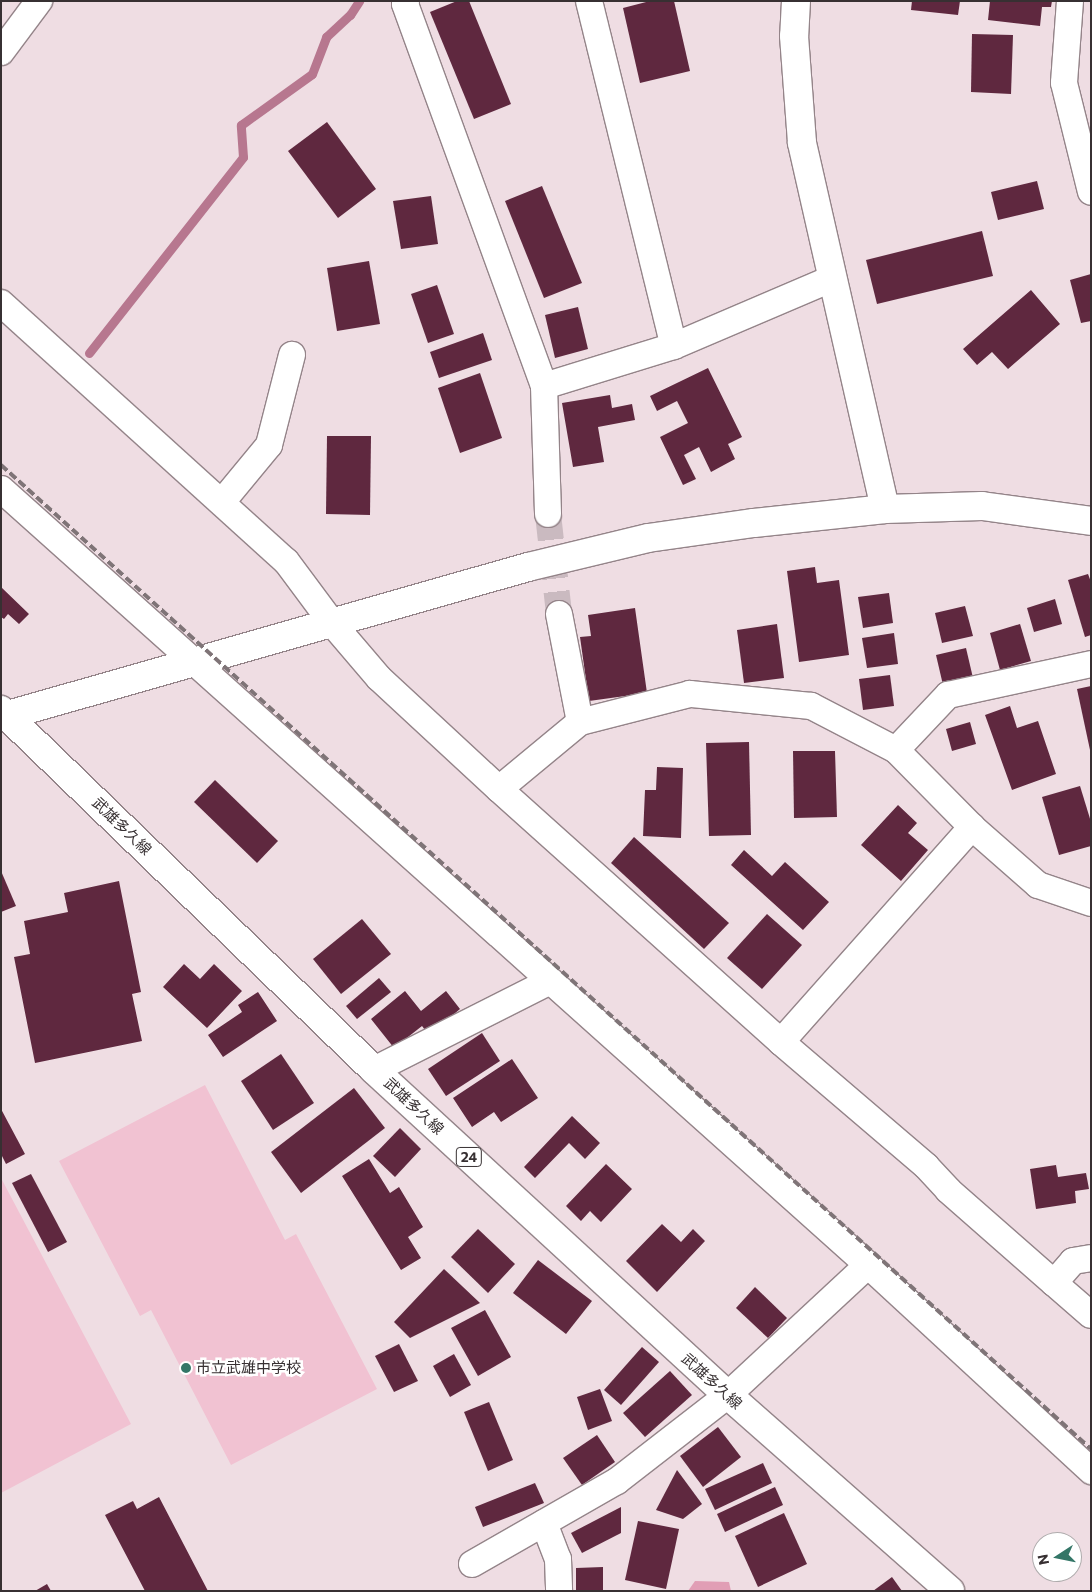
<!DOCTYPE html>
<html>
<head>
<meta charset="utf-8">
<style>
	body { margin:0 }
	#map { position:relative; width:1092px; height:1592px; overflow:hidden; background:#efdde3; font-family:Commissioner,"Noto Sans JP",sans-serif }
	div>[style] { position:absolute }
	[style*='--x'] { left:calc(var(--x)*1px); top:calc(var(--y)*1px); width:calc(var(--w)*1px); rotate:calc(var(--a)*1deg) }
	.green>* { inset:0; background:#f1c2d2 }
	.forest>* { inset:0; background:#e19eb5 }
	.stream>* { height:9px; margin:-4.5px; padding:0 4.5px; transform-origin:4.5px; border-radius:4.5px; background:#b7778f }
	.building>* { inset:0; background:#5f283f }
	.street-tunnel>* { height:26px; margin-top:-13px; transform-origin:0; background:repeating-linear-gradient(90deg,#cabac0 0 26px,transparent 0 39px) }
	.roads { filter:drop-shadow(1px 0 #948489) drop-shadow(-1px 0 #948489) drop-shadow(0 1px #948489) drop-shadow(0 -1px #948489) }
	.street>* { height:26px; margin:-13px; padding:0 13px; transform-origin:13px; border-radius:13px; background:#fff }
	.secondary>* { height:28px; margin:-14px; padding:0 14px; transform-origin:14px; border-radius:14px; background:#fff }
	.primary>* { height:28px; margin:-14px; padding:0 14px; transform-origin:14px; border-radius:14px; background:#fff }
	.rail>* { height:4px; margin-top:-2px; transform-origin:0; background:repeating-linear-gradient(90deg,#7f7477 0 8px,transparent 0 12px) }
	.dots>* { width:14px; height:14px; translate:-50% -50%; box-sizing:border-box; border:2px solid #fff; border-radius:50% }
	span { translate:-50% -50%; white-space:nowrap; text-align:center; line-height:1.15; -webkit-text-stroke:5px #fff; paint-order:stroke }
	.shield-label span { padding:1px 4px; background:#fff; border:1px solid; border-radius:4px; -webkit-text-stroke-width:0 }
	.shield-label { font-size:14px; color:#373032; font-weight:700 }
	.street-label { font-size:15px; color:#373032 }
	.poi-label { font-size:15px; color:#373032 }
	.left { translate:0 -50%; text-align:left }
	.frame { position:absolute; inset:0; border:2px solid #373032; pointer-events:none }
	.north { position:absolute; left:1032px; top:1532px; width:50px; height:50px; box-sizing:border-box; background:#fff; border:1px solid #afacad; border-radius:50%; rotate:259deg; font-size:14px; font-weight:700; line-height:20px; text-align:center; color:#373032 }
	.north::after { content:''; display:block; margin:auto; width:18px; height:22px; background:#347667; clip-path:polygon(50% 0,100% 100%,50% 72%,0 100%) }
</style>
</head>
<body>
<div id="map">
	<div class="green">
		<i style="clip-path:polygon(205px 1085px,285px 1240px,296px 1234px,377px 1389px,231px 1465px,151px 1310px,140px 1316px,59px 1161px)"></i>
		<i style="clip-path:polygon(1px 1178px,131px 1424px,1px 1493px)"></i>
	</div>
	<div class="forest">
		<i style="clip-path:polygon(695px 1581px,729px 1582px,731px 1591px,688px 1591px)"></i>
	</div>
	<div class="stream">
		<i style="--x:89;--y:353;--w:249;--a:-51.8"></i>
		<i style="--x:243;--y:157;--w:32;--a:-94"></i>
		<i style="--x:241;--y:125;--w:87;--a:-35.7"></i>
		<i style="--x:312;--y:74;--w:40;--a:-69"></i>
		<i style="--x:326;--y:37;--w:33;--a:-43"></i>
		<i style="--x:350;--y:15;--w:17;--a:-57"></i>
	</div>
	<div class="building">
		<i style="clip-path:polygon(457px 1px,469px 1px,511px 104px,474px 119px,430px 12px)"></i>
		<i style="clip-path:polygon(650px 1px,674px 1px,690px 71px,640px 83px,623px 8px)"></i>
		<i style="clip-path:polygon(912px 1px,960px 1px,958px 15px,911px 10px)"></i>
		<i style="clip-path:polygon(990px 1px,1052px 1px,1051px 7px,1042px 7px,1040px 26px,988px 20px)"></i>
		<i style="clip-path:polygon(972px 34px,1013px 35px,1011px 94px,971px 92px)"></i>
		<i style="clip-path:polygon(327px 122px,376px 189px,338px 218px,288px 151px)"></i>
		<i style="clip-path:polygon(1037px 181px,1044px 209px,998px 220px,991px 192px)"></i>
		<i style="clip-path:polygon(542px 186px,582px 283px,544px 298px,505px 201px)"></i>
		<i style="clip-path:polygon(431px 196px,438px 244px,401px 249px,393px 201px)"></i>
		<i style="clip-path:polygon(982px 231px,993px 276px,877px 304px,866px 260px)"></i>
		<i style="clip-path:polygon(369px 261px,380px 324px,337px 331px,327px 268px)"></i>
		<i style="clip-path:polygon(1091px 274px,1091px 321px,1081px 323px,1070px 280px)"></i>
		<i style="clip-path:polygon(437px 285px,454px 334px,428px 343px,411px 294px)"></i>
		<i style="clip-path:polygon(1031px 290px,1060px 324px,1008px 369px,992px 352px,977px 365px,963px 349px)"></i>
		<i style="clip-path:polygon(578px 307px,588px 349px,555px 358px,545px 315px)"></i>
		<i style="clip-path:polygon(483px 333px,492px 360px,439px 378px,430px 352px)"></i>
		<i style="clip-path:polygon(708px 368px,742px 437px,728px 444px,735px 459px,711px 472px,699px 447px,684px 455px,696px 479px,683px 485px,660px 437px,688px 423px,677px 401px,657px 411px,650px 396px)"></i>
		<i style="clip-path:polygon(480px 373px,502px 438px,460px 453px,438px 388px)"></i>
		<i style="clip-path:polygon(610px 395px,612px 408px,632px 404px,635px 420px,598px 427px,604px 462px,573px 467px,562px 403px)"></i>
		<i style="clip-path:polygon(327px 436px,371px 436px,370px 515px,326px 514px)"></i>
		<i style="clip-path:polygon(815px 567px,817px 583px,839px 580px,849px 655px,799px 662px,787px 571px)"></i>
		<i style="clip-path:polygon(1088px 574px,1091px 582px,1091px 635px,1085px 637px,1068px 580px)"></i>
		<i style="clip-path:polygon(1px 587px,29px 614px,19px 624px,8px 614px,4px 619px,1px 617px)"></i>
		<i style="clip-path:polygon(889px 593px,893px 623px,863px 628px,858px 597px)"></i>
		<i style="clip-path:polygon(1055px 599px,1062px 624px,1034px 632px,1027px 608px)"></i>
		<i style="clip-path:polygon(965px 606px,973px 636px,942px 643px,935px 613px)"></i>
		<i style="clip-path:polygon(635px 608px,647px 693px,589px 701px,580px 637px,591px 636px,588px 615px)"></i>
		<i style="clip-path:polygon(777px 624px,784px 678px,744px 683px,737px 630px)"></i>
		<i style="clip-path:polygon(1020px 624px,1031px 661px,1000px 670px,990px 633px)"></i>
		<i style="clip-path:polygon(894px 633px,898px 664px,867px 668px,862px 638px)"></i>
		<i style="clip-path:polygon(966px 648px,973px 678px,943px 685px,936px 655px)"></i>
		<i style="clip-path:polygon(890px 675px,894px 706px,863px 710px,859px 679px)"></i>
		<i style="clip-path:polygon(1091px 686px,1091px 750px,1090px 750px,1077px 689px)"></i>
		<i style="clip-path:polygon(1010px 706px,1017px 728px,1038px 721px,1056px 774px,1012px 790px,985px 715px)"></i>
		<i style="clip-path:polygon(970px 722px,976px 744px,952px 751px,946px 729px)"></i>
		<i style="clip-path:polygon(749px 742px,751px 835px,709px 836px,706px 743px)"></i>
		<i style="clip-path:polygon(793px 751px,835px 751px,837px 817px,794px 818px)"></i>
		<i style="clip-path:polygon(657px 767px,683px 768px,681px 838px,643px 836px,645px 790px,656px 790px)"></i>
		<i style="clip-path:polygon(215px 780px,278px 841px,257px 863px,194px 802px)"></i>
		<i style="clip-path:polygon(1080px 786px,1091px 822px,1091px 846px,1059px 855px,1042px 797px)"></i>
		<i style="clip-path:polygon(898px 805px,917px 823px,908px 833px,928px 850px,901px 881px,861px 845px)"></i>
		<i style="clip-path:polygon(634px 837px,729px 923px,704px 949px,611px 863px)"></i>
		<i style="clip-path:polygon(744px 850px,772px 876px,785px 862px,829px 902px,803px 930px,731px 865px)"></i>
		<i style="clip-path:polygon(1px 871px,16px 906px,1px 912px)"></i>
		<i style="clip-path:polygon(119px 881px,141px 992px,132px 994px,142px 1041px,35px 1063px,14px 957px,30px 954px,24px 921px,68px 912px,64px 893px)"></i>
		<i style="clip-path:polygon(767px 914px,802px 945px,762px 989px,727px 958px)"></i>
		<i style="clip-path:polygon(362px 919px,391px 954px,341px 994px,313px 959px)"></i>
		<i style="clip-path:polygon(184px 964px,200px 979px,214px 964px,242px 991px,207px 1028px,163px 987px)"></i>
		<i style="clip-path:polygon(379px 978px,391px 992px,357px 1019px,346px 1006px)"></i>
		<i style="clip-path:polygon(405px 991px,421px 1011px,446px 991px,460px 1009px,429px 1035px,422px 1026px,394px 1048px,371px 1019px)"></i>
		<i style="clip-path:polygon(258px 992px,277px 1021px,223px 1057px,208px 1035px,242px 1012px,238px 1005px)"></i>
		<i style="clip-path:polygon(482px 1033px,500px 1061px,446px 1096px,428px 1069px)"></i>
		<i style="clip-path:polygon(281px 1054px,314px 1103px,273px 1130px,241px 1081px)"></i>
		<i style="clip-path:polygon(512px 1059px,538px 1098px,501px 1122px,494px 1112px,472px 1127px,453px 1098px)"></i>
		<i style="clip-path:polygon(354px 1088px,385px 1128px,301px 1193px,271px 1152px)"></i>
		<i style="clip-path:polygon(1px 1109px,25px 1154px,6px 1164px,1px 1154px)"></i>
		<i style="clip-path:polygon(572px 1116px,600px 1143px,585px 1159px,569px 1143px,535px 1178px,524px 1167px)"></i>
		<i style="clip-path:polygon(400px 1128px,421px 1149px,395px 1177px,373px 1156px)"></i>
		<i style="clip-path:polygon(369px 1159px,390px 1193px,399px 1187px,423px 1227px,408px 1237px,421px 1258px,401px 1270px,342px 1176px)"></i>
		<i style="clip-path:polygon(606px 1164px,632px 1189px,601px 1222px,590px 1211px,581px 1221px,566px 1206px)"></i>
		<i style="clip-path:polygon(1056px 1165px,1058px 1177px,1086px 1173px,1089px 1189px,1075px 1191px,1076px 1203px,1036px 1209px,1030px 1169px)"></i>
		<i style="clip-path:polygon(31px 1174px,67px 1242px,48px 1252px,12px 1183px)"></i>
		<i style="clip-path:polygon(662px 1224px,681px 1242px,693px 1229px,705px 1241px,657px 1292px,626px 1261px)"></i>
		<i style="clip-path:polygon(478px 1229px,515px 1264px,488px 1293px,451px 1257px)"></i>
		<i style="clip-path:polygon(538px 1260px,592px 1301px,566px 1334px,513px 1293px)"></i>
		<i style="clip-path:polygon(444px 1269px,480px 1303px,410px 1338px,394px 1322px)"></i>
		<i style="clip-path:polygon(755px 1287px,787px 1318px,768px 1338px,736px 1308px)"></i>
		<i style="clip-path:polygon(485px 1310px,511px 1357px,478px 1376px,451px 1328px)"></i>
		<i style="clip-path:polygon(399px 1344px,418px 1381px,394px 1392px,375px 1356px)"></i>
		<i style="clip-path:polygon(642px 1347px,659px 1362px,621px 1405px,604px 1390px)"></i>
		<i style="clip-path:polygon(454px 1354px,471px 1385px,450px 1397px,433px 1366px)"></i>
		<i style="clip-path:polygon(670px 1371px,692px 1395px,645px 1437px,623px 1413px)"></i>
		<i style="clip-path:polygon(600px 1389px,612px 1421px,588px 1430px,577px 1397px)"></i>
		<i style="clip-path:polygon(489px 1402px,513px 1460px,488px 1471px,464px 1412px)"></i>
		<i style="clip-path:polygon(718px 1427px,741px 1457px,703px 1487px,680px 1456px)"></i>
		<i style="clip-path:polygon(597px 1435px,615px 1462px,582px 1485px,563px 1458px)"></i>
		<i style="clip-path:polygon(763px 1463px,772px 1483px,715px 1510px,705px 1489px)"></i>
		<i style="clip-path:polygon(677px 1470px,702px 1504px,683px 1519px,656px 1510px)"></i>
		<i style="clip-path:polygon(535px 1483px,544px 1503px,483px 1527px,475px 1507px)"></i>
		<i style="clip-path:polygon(775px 1487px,783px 1505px,725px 1532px,717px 1514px)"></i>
		<i style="clip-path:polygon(159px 1497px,208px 1591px,145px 1591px,105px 1515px,133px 1501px,137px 1509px)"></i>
		<i style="clip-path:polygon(621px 1507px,621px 1533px,582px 1553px,571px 1533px)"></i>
		<i style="clip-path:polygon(784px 1513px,807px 1564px,758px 1587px,735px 1536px)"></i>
		<i style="clip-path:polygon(638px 1521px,679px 1529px,666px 1589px,625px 1580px)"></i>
		<i style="clip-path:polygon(603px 1567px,603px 1591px,576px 1591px,576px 1568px)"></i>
		<i style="clip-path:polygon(892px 1577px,902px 1591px,873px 1591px)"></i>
		<i style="clip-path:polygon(47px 1584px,51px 1591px,35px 1591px)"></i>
	</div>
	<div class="street-tunnel">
		<i style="--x:548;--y:514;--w:101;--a:83.7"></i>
	</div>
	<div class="roads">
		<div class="street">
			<i style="--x:406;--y:1;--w:3;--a:108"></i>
			<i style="--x:405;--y:4;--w:407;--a:70"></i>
			<i style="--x:544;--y:386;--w:128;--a:88.2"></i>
			<i style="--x:589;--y:1;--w:355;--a:76.2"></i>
			<i style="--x:1070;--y:1;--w:82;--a:94.2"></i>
			<i style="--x:1064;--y:83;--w:112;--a:76.1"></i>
			<i style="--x:1;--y:52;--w:64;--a:-53.3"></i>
			<i style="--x:1;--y:303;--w:384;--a:42.2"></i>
			<i style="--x:286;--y:561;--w:77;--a:53.4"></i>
			<i style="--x:332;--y:623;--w:72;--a:49.5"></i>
			<i style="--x:379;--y:678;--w:163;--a:42.8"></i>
			<i style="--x:544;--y:386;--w:136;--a:-17.1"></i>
			<i style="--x:674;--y:346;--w:171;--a:-23.1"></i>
			<i style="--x:1;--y:489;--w:1164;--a:41.83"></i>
			<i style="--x:868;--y:1265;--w:304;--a:42.7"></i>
			<i style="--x:222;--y:502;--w:74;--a:-50.5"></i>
			<i style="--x:269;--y:445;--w:93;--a:-75.7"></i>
			<i style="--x:559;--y:614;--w:110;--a:79"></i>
			<i style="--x:896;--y:750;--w:76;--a:-46.6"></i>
			<i style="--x:948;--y:695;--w:146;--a:-12.2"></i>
			<i style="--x:1091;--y:903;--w:56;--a:-161.2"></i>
			<i style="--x:1038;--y:885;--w:88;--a:-138.7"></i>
			<i style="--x:972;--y:827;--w:108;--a:-134.6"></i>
			<i style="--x:896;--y:750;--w:96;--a:-152.6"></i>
			<i style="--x:811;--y:706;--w:122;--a:-174.3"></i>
			<i style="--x:690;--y:694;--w:114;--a:165.7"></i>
			<i style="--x:580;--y:722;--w:105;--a:140.4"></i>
			<i style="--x:499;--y:789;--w:379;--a:41.9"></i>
			<i style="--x:781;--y:1042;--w:191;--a:40.5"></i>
			<i style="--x:926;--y:1166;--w:33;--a:47"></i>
			<i style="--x:948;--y:1190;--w:141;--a:41.3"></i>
			<i style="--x:1054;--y:1283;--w:29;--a:-49"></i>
			<i style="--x:1073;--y:1261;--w:18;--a:-9"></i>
			<i style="--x:781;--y:1042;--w:288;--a:-48.4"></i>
			<i style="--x:374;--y:1070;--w:197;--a:-26.8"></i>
			<i style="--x:1054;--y:1283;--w:49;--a:40.9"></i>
			<i style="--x:544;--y:1523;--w:39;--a:69"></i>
			<i style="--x:558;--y:1559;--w:32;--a:88"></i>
			<i style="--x:472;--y:1564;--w:167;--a:-29.8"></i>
			<i style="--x:617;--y:1481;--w:140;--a:-37.8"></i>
			<i style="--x:728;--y:1395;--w:191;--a:-42.9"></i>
		</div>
		<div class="secondary">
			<i style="--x:796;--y:1;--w:35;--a:93"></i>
			<i style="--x:794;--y:36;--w:107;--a:85.7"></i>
			<i style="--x:802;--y:143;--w:375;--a:77.2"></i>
			<i style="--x:1;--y:717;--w:548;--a:-15.89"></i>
			<i style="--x:528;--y:567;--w:123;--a:-13.6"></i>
			<i style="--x:648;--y:538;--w:107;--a:-8.1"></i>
			<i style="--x:754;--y:523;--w:132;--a:-6.1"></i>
			<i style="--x:885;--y:509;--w:97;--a:-1.8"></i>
			<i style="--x:982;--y:506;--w:110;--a:7.8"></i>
		</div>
		<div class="primary">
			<i style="--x:1;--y:710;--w:518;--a:43.98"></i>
			<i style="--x:374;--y:1070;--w:481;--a:42.6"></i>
			<i style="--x:728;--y:1395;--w:296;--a:41.4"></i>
		</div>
	</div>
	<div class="rail">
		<i style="--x:1;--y:465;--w:1468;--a:42.07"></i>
	</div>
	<div class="dots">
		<i style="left:186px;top:1368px;background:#347667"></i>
	</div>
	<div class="shield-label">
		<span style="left:469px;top:1157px">24</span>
	</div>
	<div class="street-label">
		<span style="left:122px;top:826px;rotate:44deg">武雄多久線</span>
		<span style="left:414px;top:1106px;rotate:43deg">武雄多久線</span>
		<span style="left:712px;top:1381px;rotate:42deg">武雄多久線</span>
	</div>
	<div class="poi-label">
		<span class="left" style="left:196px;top:1368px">市立武雄中学校</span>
	</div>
	<div class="frame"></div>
	<div class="north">N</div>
</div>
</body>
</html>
